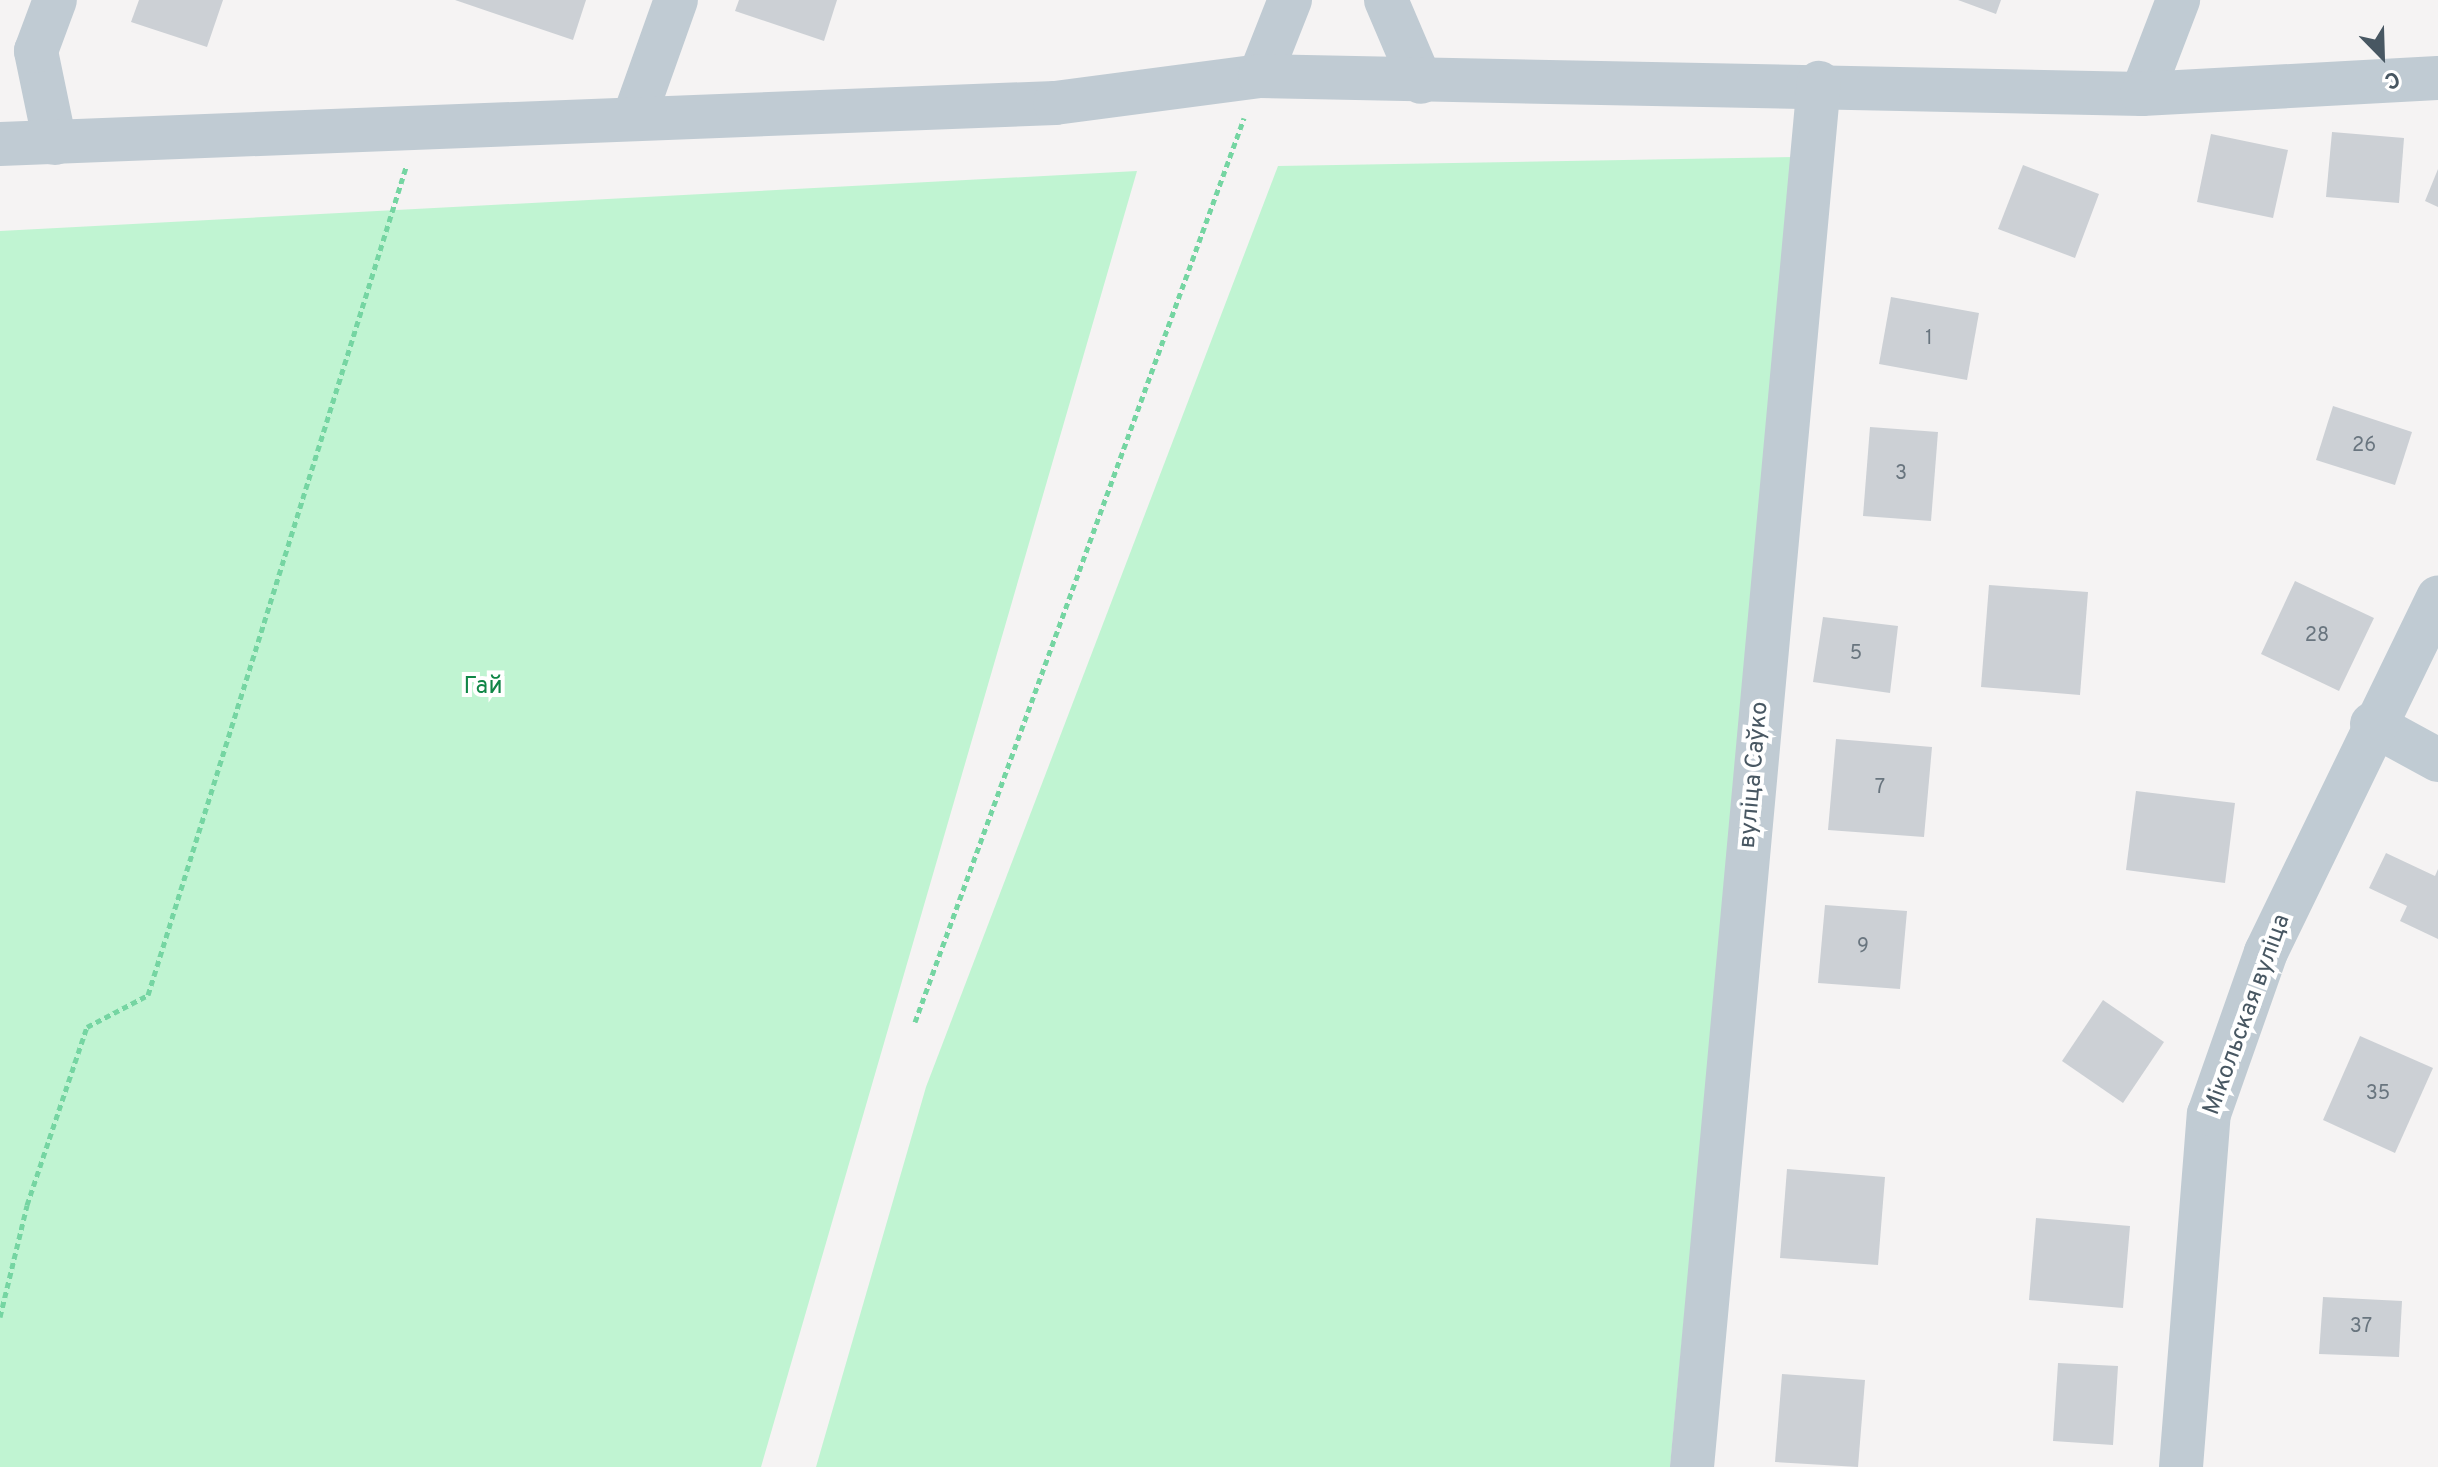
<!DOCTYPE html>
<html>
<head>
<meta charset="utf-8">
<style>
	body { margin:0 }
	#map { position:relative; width:2438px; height:1467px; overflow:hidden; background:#f5f3f3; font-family:Overpass,sans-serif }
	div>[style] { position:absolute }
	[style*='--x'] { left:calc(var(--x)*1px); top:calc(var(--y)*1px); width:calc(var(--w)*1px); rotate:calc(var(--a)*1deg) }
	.green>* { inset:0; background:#c0f4d2 }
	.building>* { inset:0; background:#ccd0d5 }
	.path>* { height:5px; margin-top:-2.5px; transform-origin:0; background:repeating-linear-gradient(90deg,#75d5a2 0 6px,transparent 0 10px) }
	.street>* { height:44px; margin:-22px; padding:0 22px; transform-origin:22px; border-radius:22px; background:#c0cbd3 }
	span { translate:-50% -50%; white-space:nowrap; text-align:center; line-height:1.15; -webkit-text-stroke:8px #fff; paint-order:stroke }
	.number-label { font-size:20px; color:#69757f }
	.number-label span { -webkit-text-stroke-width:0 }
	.park-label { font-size:24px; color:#108647 }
	.street-label { font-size:24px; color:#485762 }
	.north { position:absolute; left:2342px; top:16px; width:80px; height:80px; -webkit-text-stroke:6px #fff; paint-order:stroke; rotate:157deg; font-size:22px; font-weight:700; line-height:32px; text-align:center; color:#485762 }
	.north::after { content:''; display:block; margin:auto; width:28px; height:36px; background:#485762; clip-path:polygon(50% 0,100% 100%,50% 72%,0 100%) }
</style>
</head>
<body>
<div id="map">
	<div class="green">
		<i style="clip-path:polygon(1795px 157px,1670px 1467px,816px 1467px,926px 1087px,1278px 166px)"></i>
		<i style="clip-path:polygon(1137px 171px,761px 1467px,0 1467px,0 231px)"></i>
	</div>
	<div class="building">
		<i style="clip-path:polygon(139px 0,223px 0,207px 47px,131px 22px)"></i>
		<i style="clip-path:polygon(455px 0,586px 0,573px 40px)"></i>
		<i style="clip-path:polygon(739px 0,837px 0,824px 41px,735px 11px)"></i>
		<i style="clip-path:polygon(1958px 0,2001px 0,1996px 14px)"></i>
		<i style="clip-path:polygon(2332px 132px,2404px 138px,2399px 203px,2326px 197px)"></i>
		<i style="clip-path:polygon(2211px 134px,2288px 150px,2273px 218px,2197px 202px)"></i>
		<i style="clip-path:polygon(2023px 165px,2099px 194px,2075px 258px,1998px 229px)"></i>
		<i style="clip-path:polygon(2438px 169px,2438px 207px,2425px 201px)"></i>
		<i style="clip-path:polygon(1891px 297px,1979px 313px,1967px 380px,1879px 364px)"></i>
		<i style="clip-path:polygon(2333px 406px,2412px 432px,2395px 485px,2316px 460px)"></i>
		<i style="clip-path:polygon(1870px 427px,1938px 432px,1931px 521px,1863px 516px)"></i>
		<i style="clip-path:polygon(2295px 581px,2374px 618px,2339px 691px,2261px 654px)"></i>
		<i style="clip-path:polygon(1989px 585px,2088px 592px,2080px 695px,1981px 687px)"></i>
		<i style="clip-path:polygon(1823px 617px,1898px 626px,1890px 693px,1813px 682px)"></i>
		<i style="clip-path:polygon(1836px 739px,1932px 747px,1924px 837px,1828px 830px)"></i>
		<i style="clip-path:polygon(2136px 791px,2235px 803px,2225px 883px,2126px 870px)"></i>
		<i style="clip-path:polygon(2386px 853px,2435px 876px,2438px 869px,2438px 939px,2400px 921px,2407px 906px,2369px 888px)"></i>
		<i style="clip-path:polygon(1825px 905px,1907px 911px,1900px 989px,1818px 983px)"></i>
		<i style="clip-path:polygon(2103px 1000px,2164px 1042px,2123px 1103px,2062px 1061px)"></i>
		<i style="clip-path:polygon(2360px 1036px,2433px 1068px,2395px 1153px,2323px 1120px)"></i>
		<i style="clip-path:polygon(1787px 1169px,1885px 1177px,1878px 1265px,1780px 1258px)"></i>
		<i style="clip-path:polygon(2036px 1218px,2130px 1226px,2123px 1308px,2029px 1300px)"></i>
		<i style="clip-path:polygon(2323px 1297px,2402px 1301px,2399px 1357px,2319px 1354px)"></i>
		<i style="clip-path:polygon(2058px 1363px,2118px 1366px,2113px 1445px,2053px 1441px)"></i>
		<i style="clip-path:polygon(1782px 1374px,1865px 1380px,1858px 1467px,1775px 1462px)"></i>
	</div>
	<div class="path">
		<i style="--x:915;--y:1022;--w:962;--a:-70"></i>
		<i style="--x:0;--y:1317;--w:115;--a:-76.4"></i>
		<i style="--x:27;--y:1205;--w:188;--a:-71.4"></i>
		<i style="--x:87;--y:1027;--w:69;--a:-27.7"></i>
		<i style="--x:148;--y:995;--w:867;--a:-72.69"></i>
	</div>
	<div class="street">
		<i style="--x:1386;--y:0;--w:89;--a:66.9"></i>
		<i style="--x:1260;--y:76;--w:82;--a:-68.5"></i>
		<i style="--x:2142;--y:94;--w:101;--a:-69"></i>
		<i style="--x:635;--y:115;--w:122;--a:-70.4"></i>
		<i style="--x:55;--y:143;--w:94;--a:-101.7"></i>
		<i style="--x:36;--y:51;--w:54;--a:-69.6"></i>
		<i style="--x:0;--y:144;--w:1056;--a:-2.23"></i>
		<i style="--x:1055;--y:103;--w:207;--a:-7.5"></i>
		<i style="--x:1260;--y:76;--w:882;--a:1.17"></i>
		<i style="--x:2142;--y:94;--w:296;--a:-3.1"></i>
		<i style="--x:2372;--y:724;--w:75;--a:28.6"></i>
		<i style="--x:1692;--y:1467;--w:1390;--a:-84.76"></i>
		<i style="--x:2181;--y:1467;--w:354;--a:-85.5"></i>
		<i style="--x:2209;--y:1114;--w:172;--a:-70.6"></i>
		<i style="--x:2266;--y:952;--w:394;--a:-64.1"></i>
	</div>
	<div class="number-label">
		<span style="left:1929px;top:339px">1</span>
		<span style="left:2364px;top:446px">26</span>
		<span style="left:1901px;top:474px">3</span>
		<span style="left:2317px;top:636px">28</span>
		<span style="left:1856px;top:654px">5</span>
		<span style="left:1880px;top:788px">7</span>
		<span style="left:1863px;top:947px">9</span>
		<span style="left:2378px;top:1094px">35</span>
		<span style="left:2361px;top:1327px">37</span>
	</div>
	<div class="park-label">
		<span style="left:483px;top:688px">Гай</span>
	</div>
	<div class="street-label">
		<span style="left:1755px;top:775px;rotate:-85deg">вуліца Саўко</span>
		<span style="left:2248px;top:1015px;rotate:-70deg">Мікольская вуліца</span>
	</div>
	<div class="north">С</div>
</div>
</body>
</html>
